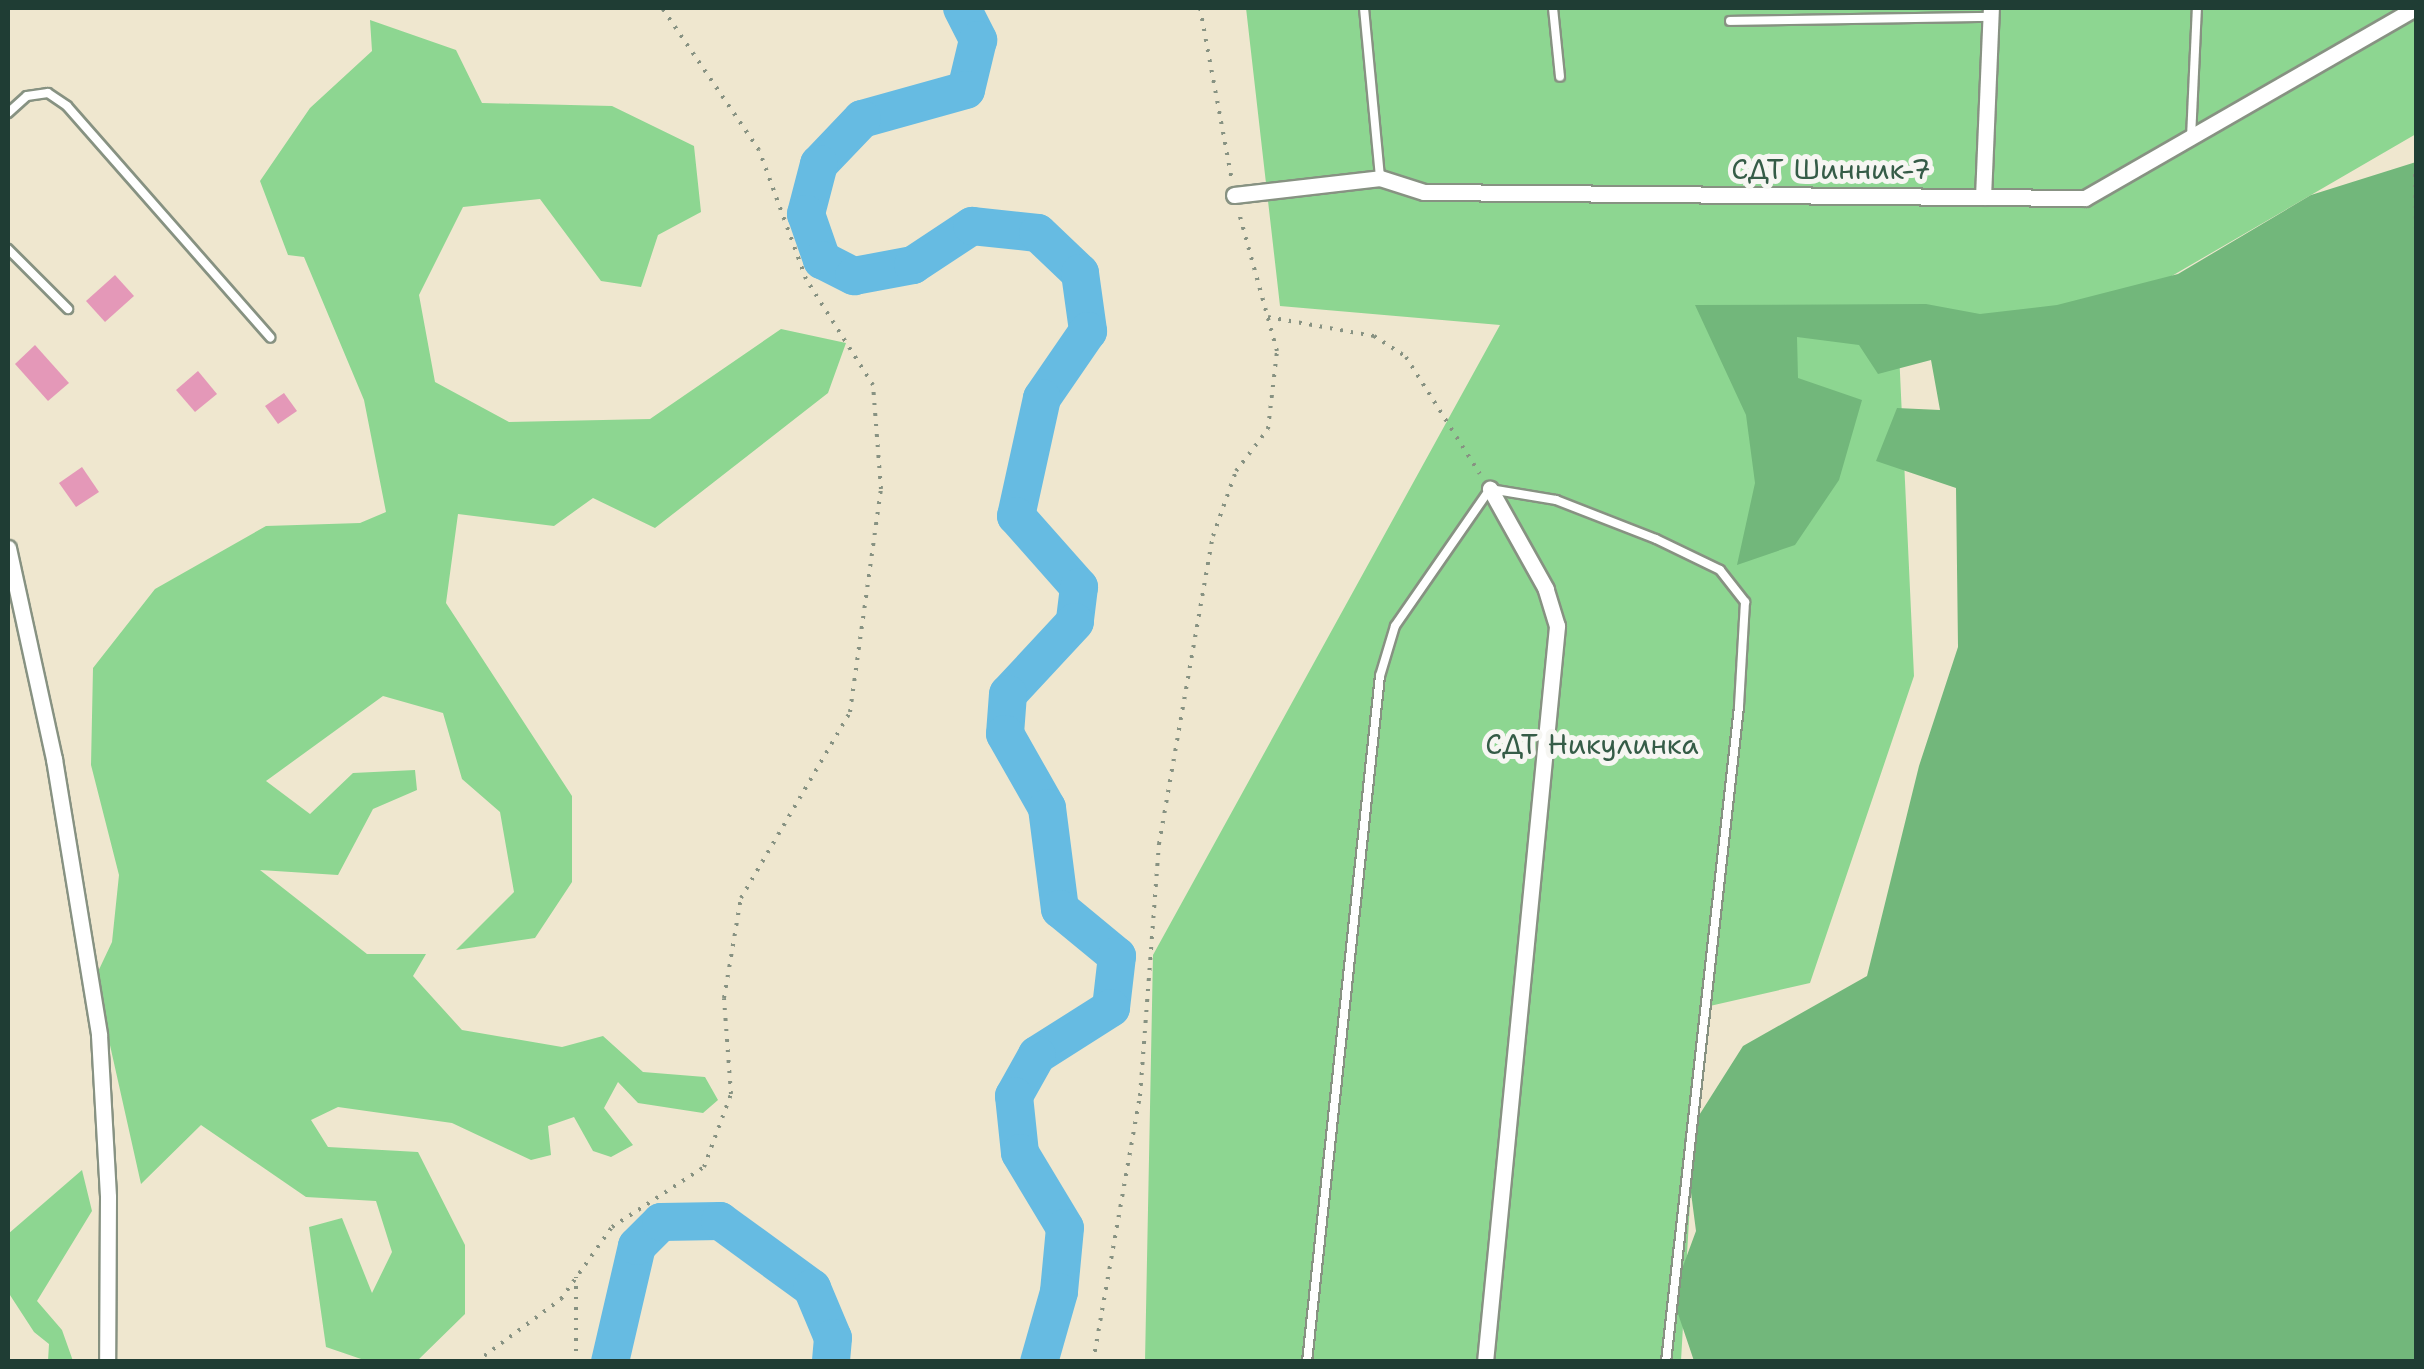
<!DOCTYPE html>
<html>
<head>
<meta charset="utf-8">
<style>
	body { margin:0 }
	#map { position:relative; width:2424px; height:1369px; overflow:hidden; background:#efe7cf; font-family:"Shantell Sans",sans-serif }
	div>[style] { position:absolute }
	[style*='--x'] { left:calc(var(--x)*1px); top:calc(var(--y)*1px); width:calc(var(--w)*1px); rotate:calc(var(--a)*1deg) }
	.green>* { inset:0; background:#8dd691 }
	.forest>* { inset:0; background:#72b77b }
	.river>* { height:38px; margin:-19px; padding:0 19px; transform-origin:19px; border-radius:19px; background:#66bbe2 }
	.building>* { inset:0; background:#e498b8 }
	.path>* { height:4px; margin-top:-2px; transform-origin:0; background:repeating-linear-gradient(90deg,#879282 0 2.5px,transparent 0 10.5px) }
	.roads { filter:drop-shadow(2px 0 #879282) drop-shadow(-2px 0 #879282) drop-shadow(0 2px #879282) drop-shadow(0 -2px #879282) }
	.lane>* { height:8px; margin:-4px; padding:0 4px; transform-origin:4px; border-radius:4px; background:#fff }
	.street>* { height:15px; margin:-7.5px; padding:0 7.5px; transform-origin:7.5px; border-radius:7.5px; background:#fff }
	span { translate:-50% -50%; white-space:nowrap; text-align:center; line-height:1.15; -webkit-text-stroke:10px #f6f6f2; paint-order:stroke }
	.park-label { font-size:28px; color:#355c47 }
	.frame { position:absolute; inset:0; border:10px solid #1f3d34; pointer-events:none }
</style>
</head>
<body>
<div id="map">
	<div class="green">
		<i style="clip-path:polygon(1246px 8px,2416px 8px,2416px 134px,2127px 302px,1898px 330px,1914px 676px,1810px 983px,1701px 1008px,1681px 1361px,1145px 1362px,1153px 955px,1500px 325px,1280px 306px)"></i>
		<i style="clip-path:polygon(370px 20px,456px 50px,482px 103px,612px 106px,694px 146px,701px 212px,658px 235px,641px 287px,601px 281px,540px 199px,463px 207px,419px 295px,435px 382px,509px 422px,650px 419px,781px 329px,846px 343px,828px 393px,655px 528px,593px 498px,554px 526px,458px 514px,446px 603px,572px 796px,572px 882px,535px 938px,456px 950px,514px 892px,500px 812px,462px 779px,443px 713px,383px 696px,266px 781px,310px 814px,353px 773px,415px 770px,417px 790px,373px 809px,338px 875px,260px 870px,367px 954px,426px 954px,413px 976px,462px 1030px,562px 1047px,603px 1036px,643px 1072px,705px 1077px,718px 1100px,703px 1113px,638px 1103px,618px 1082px,604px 1108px,633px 1145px,611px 1157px,593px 1151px,574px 1117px,548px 1126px,551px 1155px,531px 1160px,452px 1123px,338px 1107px,311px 1120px,328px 1147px,418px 1152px,465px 1245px,465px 1314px,417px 1361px,367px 1361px,326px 1347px,309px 1227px,342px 1218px,372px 1293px,392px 1252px,376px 1201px,306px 1197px,201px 1125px,141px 1184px,95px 978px,112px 942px,119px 875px,91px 765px,93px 668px,155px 589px,266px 526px,360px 523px,386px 512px,364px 400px,304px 257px,288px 255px,260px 181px,310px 108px,372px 51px)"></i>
		<i style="clip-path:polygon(82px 1170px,92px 1211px,37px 1301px,62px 1330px,73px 1361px,48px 1361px,49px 1344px,34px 1332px,8px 1292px,8px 1234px)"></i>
	</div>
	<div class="forest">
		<i style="clip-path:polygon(2416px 162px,2416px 1361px,1694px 1361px,1672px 1296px,1696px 1231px,1684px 1139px,1743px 1046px,1867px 976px,1919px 766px,1958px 647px,1956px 488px,1876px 461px,1897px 408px,1940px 410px,1931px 360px,1878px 374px,1859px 345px,1797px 337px,1798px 378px,1862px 400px,1839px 480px,1795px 545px,1737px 565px,1755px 483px,1746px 415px,1695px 305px,1926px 304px,1980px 314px,2057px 305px,2178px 274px,2311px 195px)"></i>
	</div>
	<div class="river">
		<i style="--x:962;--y:8;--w:36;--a:63"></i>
		<i style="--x:978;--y:40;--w:51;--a:103.5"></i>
		<i style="--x:966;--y:90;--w:108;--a:164.4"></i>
		<i style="--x:862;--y:119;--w:62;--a:133.7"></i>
		<i style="--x:819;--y:164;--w:52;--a:104.6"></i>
		<i style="--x:806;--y:214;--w:49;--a:70.8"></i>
		<i style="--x:822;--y:260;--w:36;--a:27"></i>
		<i style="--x:854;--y:276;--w:60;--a:-10.6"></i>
		<i style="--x:913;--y:265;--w:71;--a:-33.5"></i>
		<i style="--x:972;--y:226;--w:66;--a:6.1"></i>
		<i style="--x:1038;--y:233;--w:58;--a:43.6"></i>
		<i style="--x:1080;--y:273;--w:59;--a:82.1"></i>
		<i style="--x:1088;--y:331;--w:81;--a:124.5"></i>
		<i style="--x:1042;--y:398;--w:121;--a:102.4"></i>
		<i style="--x:1016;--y:516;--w:95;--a:48.4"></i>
		<i style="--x:1079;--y:587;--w:35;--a:97"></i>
		<i style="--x:1075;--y:622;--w:98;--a:132.9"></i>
		<i style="--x:1008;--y:694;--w:40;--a:94.3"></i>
		<i style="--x:1005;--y:734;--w:85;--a:60.4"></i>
		<i style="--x:1047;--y:808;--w:102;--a:82.7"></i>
		<i style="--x:1060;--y:909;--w:74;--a:39.5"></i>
		<i style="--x:1117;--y:956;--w:52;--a:96.6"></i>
		<i style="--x:1111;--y:1008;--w:88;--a:147.6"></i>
		<i style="--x:1037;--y:1055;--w:47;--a:119.3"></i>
		<i style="--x:1014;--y:1096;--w:57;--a:84"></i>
		<i style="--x:1020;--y:1153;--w:87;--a:59"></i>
		<i style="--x:1065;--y:1228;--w:64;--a:95.4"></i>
		<i style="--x:1059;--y:1292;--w:73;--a:105.9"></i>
		<i style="--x:610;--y:1362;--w:119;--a:-76.9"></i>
		<i style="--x:637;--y:1246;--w:34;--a:-45"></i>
		<i style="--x:661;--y:1222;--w:59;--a:-1"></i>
		<i style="--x:720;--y:1221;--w:114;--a:36.1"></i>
		<i style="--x:812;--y:1288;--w:54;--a:67.2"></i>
		<i style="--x:833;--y:1338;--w:24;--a:95"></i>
	</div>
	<div class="building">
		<i style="clip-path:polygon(115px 275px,134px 296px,105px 322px,86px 301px)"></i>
		<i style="clip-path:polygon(35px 345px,69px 383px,48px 401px,15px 364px)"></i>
		<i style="clip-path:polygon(198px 371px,217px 394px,195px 412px,176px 390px)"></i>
		<i style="clip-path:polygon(284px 393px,297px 411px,278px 424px,265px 406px)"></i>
		<i style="clip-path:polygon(82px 467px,99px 492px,76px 507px,59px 483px)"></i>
	</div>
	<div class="path">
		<i style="--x:1200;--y:8;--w:175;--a:79.5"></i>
		<i style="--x:2415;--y:174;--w:61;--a:89.1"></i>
		<i style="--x:1268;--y:317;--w:108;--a:10.2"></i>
		<i style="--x:1374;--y:336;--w:38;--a:33"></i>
		<i style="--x:1406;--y:357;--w:138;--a:57.7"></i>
		<i style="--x:476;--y:1362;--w:106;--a:-36.5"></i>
		<i style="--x:561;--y:1299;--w:88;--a:-54.7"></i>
		<i style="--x:612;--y:1227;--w:110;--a:-33.1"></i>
		<i style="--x:704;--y:1167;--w:78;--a:-69.7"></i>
		<i style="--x:731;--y:1094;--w:96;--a:-94.2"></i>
		<i style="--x:724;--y:998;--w:101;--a:-80.4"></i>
		<i style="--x:741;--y:898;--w:216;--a:-59.6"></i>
		<i style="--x:850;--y:712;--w:225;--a:-82.1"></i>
		<i style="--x:881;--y:489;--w:104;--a:-94.4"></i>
		<i style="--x:873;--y:385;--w:125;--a:-122.3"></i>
		<i style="--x:806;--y:279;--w:137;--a:-110"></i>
		<i style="--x:759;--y:150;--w:172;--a:-124.3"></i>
		<i style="--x:576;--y:1362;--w:85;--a:-90"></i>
		<i style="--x:1093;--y:1362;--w:270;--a:-80"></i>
		<i style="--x:1140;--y:1096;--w:253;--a:-85.7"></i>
		<i style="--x:1159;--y:844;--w:313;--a:-80.1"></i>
		<i style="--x:1213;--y:536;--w:69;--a:-70.5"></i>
		<i style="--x:1236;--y:471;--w:53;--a:-52.7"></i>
		<i style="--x:1268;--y:429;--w:79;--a:-83.4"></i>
		<i style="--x:1277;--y:351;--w:143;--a:-105.4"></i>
	</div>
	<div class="roads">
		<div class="lane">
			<i style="--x:1364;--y:8;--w:170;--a:84.6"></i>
			<i style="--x:1553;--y:8;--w:69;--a:84.2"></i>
			<i style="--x:1730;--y:21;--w:260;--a:-0.9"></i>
			<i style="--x:8;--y:113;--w:25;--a:-42"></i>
			<i style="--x:27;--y:96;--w:21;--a:-8"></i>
			<i style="--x:48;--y:93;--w:23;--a:34"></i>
			<i style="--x:67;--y:106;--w:308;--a:48.7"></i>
			<i style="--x:2191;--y:138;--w:130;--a:-87.4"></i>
			<i style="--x:8;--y:249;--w:85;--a:45"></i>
			<i style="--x:1307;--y:1362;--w:690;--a:-83.93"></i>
			<i style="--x:1380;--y:676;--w:52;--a:-73.3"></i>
			<i style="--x:1395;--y:626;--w:167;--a:-55.3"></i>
			<i style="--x:1490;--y:489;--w:67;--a:9.5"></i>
			<i style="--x:1556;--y:500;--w:107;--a:21.3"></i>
			<i style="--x:1656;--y:539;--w:71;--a:25.8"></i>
			<i style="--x:1720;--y:570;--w:41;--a:52"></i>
			<i style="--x:1745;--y:602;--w:105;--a:93.3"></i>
			<i style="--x:1739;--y:707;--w:659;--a:96.36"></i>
		</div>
		<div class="street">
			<i style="--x:1234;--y:195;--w:147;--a:-6.6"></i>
			<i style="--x:1380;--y:178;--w:46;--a:17.7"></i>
			<i style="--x:1424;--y:192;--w:661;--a:0.52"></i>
			<i style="--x:2085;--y:198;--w:382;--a:-29.9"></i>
			<i style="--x:1983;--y:197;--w:189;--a:-87.6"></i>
			<i style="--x:8;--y:548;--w:216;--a:77.7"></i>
			<i style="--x:54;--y:759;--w:280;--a:80.7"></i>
			<i style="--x:99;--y:1035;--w:162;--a:86.8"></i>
			<i style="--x:108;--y:1197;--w:165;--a:90.3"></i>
			<i style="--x:1485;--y:1362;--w:740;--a:-84.41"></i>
			<i style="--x:1557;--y:626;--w:39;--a:-107"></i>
			<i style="--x:1546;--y:589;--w:115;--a:-119.2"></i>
		</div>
	</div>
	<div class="park-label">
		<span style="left:1831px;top:169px">СДТ Шинник-7</span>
		<span style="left:1592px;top:744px">СДТ Никулинка</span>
	</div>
	<div class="frame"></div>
</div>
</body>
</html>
